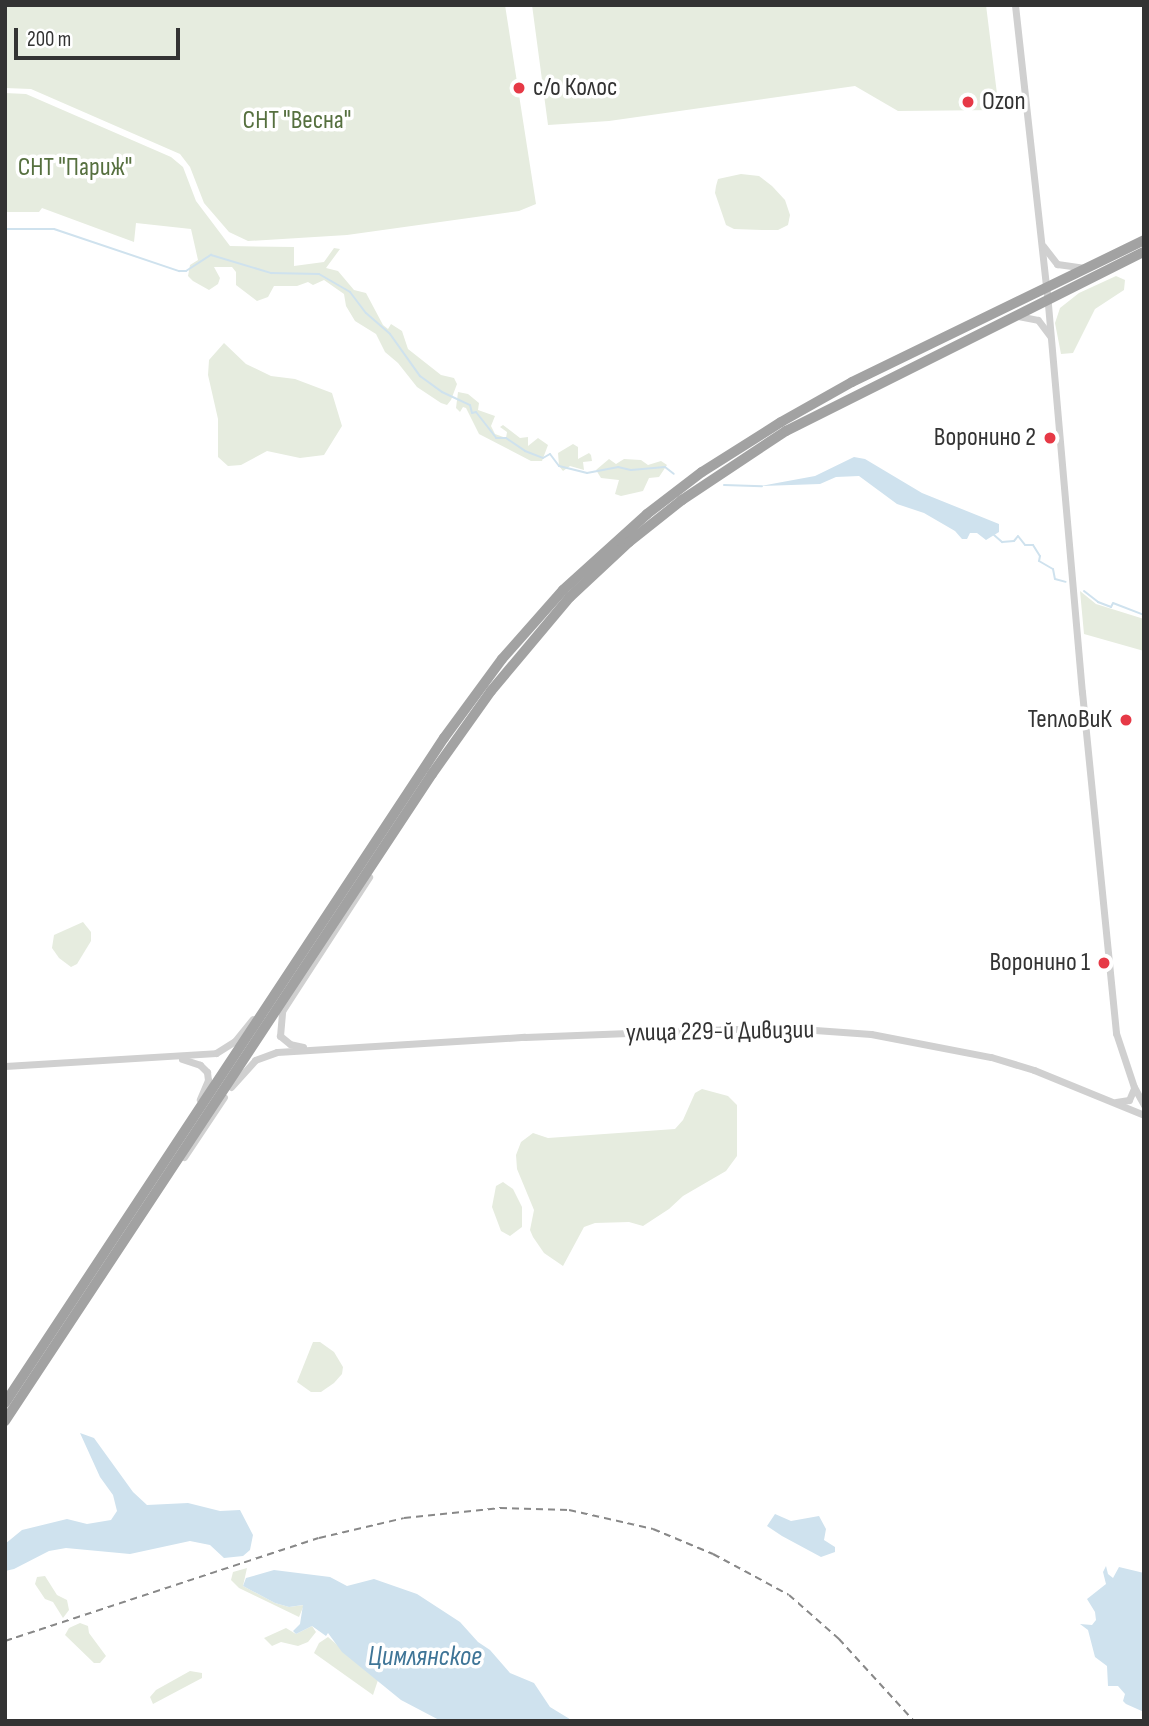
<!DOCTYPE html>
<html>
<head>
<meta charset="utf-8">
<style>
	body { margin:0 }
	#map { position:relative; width:1149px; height:1726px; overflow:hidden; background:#fff; font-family:"Sofia Sans Condensed",sans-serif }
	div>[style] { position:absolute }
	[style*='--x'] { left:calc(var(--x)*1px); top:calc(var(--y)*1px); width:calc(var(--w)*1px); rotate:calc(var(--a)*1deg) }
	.green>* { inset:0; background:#e6ecdf }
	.water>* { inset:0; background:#cfe2ee }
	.stream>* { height:2px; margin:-1px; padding:0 1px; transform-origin:1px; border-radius:1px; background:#cfe2ee }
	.tertiary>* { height:7px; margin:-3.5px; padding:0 3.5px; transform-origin:3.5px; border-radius:3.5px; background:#d0d0d0 }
	.trunk>* { height:10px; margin:-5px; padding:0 5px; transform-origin:5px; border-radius:5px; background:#a2a2a2 }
	.rail>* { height:2px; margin-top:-1px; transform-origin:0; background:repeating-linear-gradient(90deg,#888 0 7px,transparent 0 12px) }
	.dots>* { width:19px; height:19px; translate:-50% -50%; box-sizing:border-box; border:4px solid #fff; border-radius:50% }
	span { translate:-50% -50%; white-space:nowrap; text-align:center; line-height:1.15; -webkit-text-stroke:7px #fff; paint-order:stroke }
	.poi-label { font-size:26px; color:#333 }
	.left { translate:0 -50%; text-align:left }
	.right { translate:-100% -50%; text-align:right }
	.park-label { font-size:26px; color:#56703f }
	.street-label { font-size:26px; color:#333 }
	.water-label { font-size:28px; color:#3f7597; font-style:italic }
	.frame { position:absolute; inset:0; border:7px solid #333; pointer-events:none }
	.scale { position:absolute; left:14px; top:28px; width:166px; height:32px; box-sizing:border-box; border:4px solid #333; border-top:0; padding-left:9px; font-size:21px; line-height:24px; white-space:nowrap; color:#333; -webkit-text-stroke:5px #fff; paint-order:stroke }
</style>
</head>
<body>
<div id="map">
	<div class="green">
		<i style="clip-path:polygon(5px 5px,505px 5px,536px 204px,519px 211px,347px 235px,248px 241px,229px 232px,204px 203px,190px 167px,180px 154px,31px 89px,5px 88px)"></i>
		<i style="clip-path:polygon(532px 5px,986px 5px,999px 110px,898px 111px,855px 86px,609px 121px,548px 125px)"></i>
		<i style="clip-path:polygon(5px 93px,26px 94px,171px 157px,183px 167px,196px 201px,230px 246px,294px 247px,294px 266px,324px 262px,334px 248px,340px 249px,326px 268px,338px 271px,354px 290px,366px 293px,383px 325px,388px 329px,391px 324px,402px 331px,408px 349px,441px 375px,454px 378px,457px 384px,451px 400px,447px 405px,441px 403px,417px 387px,398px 363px,385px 352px,376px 334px,355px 321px,346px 306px,344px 294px,324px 280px,313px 285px,308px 282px,297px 286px,274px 286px,268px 297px,257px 301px,236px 285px,236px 272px,232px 267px,214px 267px,220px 278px,218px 284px,209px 290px,193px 281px,188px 276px,190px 265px,198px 260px,191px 229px,136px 223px,134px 242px,42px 208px,39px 212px,5px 212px)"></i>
		<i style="clip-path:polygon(741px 174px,759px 176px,772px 186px,785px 200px,790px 215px,788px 225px,778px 230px,762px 230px,734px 229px,726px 225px,715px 193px,716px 186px,718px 179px)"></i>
		<i style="clip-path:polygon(1116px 276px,1125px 280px,1124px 290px,1095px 309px,1073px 353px,1061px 354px,1055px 323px,1060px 308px,1079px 293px)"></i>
		<i style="clip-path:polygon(224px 343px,246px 364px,271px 376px,295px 379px,332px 393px,342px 426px,324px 455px,300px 458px,267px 451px,241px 465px,228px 466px,218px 457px,218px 419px,208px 375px,209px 360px)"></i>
		<i style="clip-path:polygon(458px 392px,468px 394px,479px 403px,478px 410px,495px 416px,491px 426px,495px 434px,506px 438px,507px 432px,500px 427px,503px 425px,520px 438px,528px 437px,528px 446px,538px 438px,548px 445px,542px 461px,531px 461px,479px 434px,466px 408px,463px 407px,460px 412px,456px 408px)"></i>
		<i style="clip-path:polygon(573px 444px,578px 447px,578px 459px,589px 453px,591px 455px,592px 461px,583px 462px,584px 470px,570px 466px,563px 471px,559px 466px,558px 453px)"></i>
		<i style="clip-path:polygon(609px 459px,616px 464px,624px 459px,641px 460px,648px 465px,661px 461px,667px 465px,659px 477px,649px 478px,643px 491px,621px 496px,615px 494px,619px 480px,601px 478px,596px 470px)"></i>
		<i style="clip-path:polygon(1080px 591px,1096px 604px,1144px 619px,1144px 651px,1084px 634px)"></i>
		<i style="clip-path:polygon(83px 922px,91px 932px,91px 941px,77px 964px,71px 967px,59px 958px,52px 948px,54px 935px)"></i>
		<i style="clip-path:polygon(702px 1089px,728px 1096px,737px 1105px,737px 1156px,726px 1171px,683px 1196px,669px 1209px,643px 1226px,629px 1222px,595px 1223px,584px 1227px,563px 1266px,544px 1253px,533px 1237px,530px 1230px,534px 1210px,517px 1169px,516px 1155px,521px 1142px,533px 1133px,548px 1138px,675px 1129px,683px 1120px,695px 1093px)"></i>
		<i style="clip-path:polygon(503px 1182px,513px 1189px,522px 1207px,522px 1227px,510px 1236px,501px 1231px,492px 1207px,496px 1186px)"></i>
		<i style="clip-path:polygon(313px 1342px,320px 1342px,334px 1352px,343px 1367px,342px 1374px,334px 1383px,321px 1392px,311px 1392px,297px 1382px)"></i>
		<i style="clip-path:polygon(247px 1568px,243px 1586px,275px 1603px,289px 1607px,304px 1605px,299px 1617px,239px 1588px,231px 1580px,233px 1572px)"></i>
		<i style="clip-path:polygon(45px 1576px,57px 1595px,67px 1600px,69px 1610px,63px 1618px,53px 1602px,45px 1599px,35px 1584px,37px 1577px)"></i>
		<i style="clip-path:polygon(80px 1623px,88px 1626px,89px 1633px,106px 1656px,100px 1663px,94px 1663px,65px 1635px,69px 1628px)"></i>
		<i style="clip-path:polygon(312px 1626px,316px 1632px,308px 1642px,298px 1646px,281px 1642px,272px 1646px,264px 1638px,286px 1628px,296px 1634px)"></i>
		<i style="clip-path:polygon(328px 1637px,378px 1680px,373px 1695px,314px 1653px,319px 1643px)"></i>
		<i style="clip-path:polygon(190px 1671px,202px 1673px,202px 1678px,153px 1704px,150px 1697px,156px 1690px)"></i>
	</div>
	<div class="water">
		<i style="clip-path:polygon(854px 457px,865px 459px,922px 493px,999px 524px,999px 532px,986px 540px,977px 533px,970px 533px,967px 539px,962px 539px,955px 531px,924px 513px,897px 504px,859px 476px,836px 477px,820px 484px,761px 486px,815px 476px)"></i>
		<i style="clip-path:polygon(80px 1433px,94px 1438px,133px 1492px,147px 1505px,188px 1503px,220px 1511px,240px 1510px,253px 1535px,250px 1550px,243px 1556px,224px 1558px,210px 1545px,190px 1541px,130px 1554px,66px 1548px,49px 1551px,14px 1569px,5px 1571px,5px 1544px,22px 1530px,67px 1519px,87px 1524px,111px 1520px,117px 1511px,113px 1495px,100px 1477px)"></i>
		<i style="clip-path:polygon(775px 1514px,791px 1521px,819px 1516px,826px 1529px,824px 1540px,835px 1547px,835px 1552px,821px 1557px,782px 1536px,767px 1526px)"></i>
		<i style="clip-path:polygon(1106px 1566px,1108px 1574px,1113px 1578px,1119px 1567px,1144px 1573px,1144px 1712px,1126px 1704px,1123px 1701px,1125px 1694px,1118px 1686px,1108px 1686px,1107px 1666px,1095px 1657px,1088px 1630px,1080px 1624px,1092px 1625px,1096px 1620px,1095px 1612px,1087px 1599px,1106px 1584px,1103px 1572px)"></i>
		<i style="clip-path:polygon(274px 1570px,330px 1577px,347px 1586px,374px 1579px,417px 1594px,460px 1622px,478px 1642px,490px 1650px,510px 1673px,534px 1683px,550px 1707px,573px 1721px,441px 1721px,401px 1700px,342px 1652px,328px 1633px,326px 1636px,312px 1626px,296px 1634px,293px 1631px,300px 1624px,303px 1605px,289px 1607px,275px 1603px,243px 1586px,246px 1578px)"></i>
	</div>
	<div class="stream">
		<i style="--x:5;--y:229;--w:49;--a:0"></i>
		<i style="--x:54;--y:229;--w:132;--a:18.6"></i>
		<i style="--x:179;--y:271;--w:7;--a:0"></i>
		<i style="--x:186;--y:271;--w:30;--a:-33"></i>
		<i style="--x:211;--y:255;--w:63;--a:16.7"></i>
		<i style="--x:271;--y:273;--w:48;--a:1.2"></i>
		<i style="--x:319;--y:274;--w:36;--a:30"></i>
		<i style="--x:350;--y:292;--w:26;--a:53"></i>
		<i style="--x:366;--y:313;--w:32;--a:41"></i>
		<i style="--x:390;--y:334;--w:52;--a:54.5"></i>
		<i style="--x:420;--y:376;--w:27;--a:36"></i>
		<i style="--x:442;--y:392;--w:31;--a:25"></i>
		<i style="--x:470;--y:405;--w:8;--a:76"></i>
		<i style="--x:472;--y:413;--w:4;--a:-14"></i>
		<i style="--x:476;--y:412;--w:33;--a:52"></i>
		<i style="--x:496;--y:438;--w:10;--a:0"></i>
		<i style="--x:506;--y:438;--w:23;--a:34"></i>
		<i style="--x:525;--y:451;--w:19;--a:21"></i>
		<i style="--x:543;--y:458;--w:8;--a:-30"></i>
		<i style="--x:550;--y:454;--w:15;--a:53"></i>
		<i style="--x:559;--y:466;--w:29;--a:14"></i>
		<i style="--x:587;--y:473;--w:32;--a:-11"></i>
		<i style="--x:618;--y:467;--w:13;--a:13"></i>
		<i style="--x:631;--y:470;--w:34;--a:-5"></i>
		<i style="--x:665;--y:467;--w:11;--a:38"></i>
		<i style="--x:724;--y:485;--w:38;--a:2"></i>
		<i style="--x:994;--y:535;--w:11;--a:41"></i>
		<i style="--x:1002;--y:542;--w:12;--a:-5"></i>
		<i style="--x:1014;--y:541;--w:6;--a:-51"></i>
		<i style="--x:1018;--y:536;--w:11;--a:52"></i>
		<i style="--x:1025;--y:545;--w:8;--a:0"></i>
		<i style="--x:1033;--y:545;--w:13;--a:58"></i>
		<i style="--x:1040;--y:556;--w:5;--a:101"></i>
		<i style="--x:1039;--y:561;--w:16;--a:30"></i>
		<i style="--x:1053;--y:569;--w:10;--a:79"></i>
		<i style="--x:1055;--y:579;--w:11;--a:15"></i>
		<i style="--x:1084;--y:591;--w:18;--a:38"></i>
		<i style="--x:1098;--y:602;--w:14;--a:21"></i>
		<i style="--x:1111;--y:607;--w:4;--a:-63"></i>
		<i style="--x:1113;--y:603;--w:33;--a:21"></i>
	</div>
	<div class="tertiary">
		<i style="--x:1015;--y:5;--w:290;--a:83.7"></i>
		<i style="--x:1047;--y:293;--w:401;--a:85"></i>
		<i style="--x:1082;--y:692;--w:343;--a:84.3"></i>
		<i style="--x:1116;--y:1033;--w:57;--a:71.6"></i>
		<i style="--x:1134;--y:1087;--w:21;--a:61"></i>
		<i style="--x:1043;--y:246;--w:23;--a:52"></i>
		<i style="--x:1057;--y:264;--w:28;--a:8"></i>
		<i style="--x:1018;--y:316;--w:20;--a:11"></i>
		<i style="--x:1038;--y:320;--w:20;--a:53"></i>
		<i style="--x:303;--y:1047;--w:13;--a:-167"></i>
		<i style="--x:290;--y:1044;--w:13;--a:-141"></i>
		<i style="--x:280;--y:1036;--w:25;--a:-85"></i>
		<i style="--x:282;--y:1011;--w:160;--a:-57"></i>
		<i style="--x:182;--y:1059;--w:19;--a:18"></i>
		<i style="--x:200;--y:1065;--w:10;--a:45"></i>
		<i style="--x:207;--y:1072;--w:8;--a:83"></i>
		<i style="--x:208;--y:1080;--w:21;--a:113"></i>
		<i style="--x:5;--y:1066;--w:211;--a:-3.5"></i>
		<i style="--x:216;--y:1053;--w:22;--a:-32"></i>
		<i style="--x:235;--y:1041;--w:28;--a:-51"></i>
		<i style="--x:231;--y:1087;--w:36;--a:-48"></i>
		<i style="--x:255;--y:1060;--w:23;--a:-20"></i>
		<i style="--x:277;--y:1052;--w:248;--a:-3.5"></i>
		<i style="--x:525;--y:1037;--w:207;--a:-2.2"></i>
		<i style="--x:732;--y:1029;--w:69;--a:0"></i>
		<i style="--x:801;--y:1029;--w:70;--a:4.1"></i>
		<i style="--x:871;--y:1034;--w:122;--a:10.9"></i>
		<i style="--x:991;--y:1057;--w:45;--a:16.8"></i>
		<i style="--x:1034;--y:1070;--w:119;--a:22.2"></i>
		<i style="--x:1116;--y:1102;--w:13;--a:-9"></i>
		<i style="--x:1129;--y:1100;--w:13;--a:-67"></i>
		<i style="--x:184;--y:1157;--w:72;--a:-56.3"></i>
	</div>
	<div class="trunk">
		<i style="--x:5;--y:1403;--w:797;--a:-56.57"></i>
		<i style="--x:444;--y:738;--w:98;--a:-53.7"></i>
		<i style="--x:502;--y:659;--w:92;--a:-48.5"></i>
		<i style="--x:563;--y:590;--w:113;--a:-42.1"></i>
		<i style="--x:647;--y:514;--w:69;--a:-37.4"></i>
		<i style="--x:702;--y:472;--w:93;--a:-32.3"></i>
		<i style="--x:781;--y:422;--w:81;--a:-29.4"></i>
		<i style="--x:852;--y:382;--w:325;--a:-25.9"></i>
		<i style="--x:5;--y:1421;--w:775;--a:-56.58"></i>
		<i style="--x:432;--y:774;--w:102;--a:-54.6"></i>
		<i style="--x:491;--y:691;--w:123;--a:-50"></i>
		<i style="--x:570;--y:597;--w:81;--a:-43"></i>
		<i style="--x:629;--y:542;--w:68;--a:-38.4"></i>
		<i style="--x:682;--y:500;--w:125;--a:-33.6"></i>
		<i style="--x:786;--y:431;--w:400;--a:-26.6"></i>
	</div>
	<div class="rail">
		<i style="--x:5;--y:1641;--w:330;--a:-18.2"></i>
		<i style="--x:319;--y:1538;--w:87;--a:-13.2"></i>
		<i style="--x:404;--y:1518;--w:97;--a:-5.9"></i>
		<i style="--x:500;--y:1508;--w:69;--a:1.7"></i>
		<i style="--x:569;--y:1510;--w:86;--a:12.7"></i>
		<i style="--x:653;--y:1529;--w:65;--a:22.6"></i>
		<i style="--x:713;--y:1554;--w:86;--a:28.3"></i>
		<i style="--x:789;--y:1595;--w:67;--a:41.3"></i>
		<i style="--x:839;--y:1639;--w:111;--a:47.6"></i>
	</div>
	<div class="dots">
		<i style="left:519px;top:88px;background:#e63946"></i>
		<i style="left:968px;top:102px;background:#e63946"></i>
		<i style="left:1050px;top:438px;background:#e63946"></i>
		<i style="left:1126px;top:720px;background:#e63946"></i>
		<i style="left:1104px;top:963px;background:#e63946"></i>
	</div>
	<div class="poi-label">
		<span class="left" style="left:533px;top:88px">с/о Колос</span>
		<span class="left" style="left:982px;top:102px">Ozon</span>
		<span class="right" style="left:1036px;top:438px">Воронино 2</span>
		<span class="right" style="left:1112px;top:720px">ТеплоВиК</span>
		<span class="right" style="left:1090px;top:963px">Воронино 1</span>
	</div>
	<div class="park-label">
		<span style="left:297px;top:121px">СНТ "Весна"</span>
		<span style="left:75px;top:168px">СНТ "Париж"</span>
	</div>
	<div class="street-label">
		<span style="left:720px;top:1032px;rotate:-1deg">улица 229-й Дивизии</span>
	</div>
	<div class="water-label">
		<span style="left:425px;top:1657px">Цимлянское</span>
	</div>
	<div class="frame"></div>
	<div class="scale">200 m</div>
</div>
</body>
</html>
